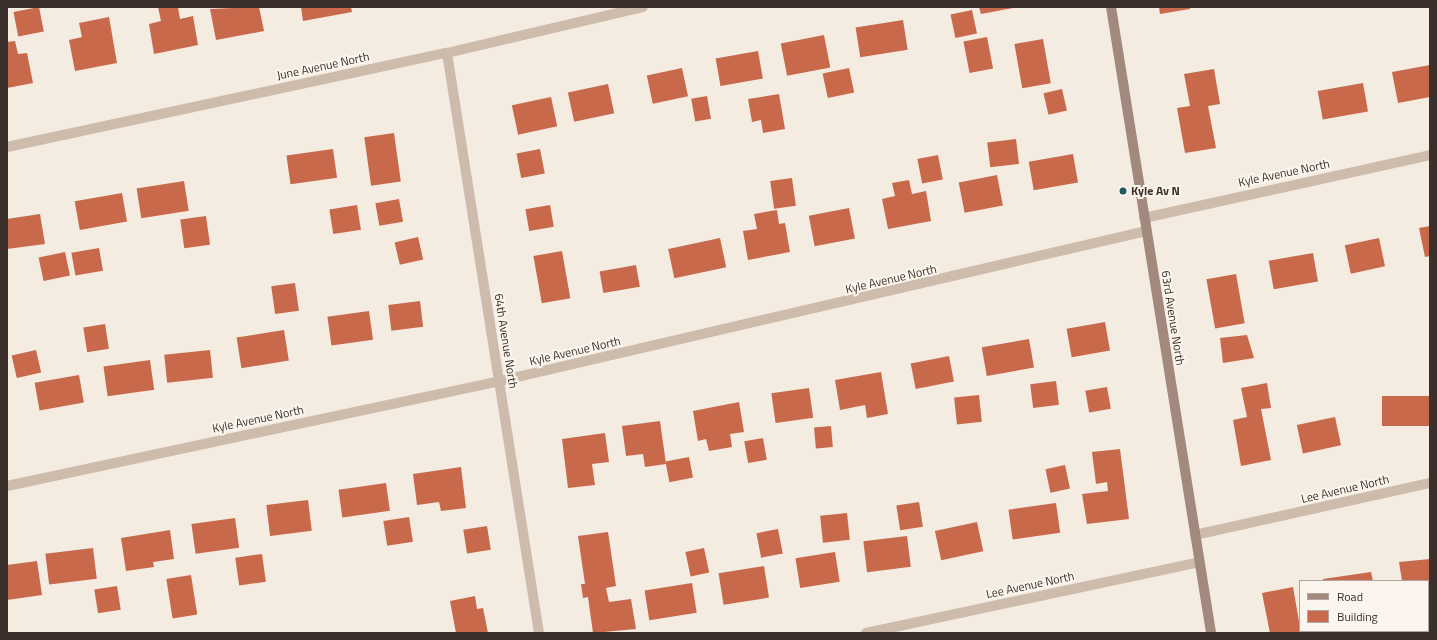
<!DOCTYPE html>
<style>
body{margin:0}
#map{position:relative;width:1437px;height:640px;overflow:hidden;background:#f4ebe1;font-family:"Titillium Web",sans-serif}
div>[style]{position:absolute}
.building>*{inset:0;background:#c8694b;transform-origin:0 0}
.street>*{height:10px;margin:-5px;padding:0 5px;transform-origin:5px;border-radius:5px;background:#cdbbac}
.secondary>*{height:10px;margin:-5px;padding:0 5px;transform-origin:5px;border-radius:5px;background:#a18a7d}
.dots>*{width:11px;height:11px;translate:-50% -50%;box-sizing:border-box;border:2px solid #fbf5ee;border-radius:50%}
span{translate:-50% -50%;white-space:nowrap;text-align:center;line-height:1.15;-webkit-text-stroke:4px #fbf5ee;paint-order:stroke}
.street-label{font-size:12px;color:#3b302b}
.poi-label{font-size:12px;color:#3b302b;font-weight:700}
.left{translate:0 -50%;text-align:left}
.frame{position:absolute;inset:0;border:8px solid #3b302b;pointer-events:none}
.legend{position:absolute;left:1299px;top:580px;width:130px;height:52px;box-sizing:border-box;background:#fbf5ee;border:1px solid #aea6a0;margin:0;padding:5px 7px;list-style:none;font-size:12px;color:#3b302b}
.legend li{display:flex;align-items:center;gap:8px;height:20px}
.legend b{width:20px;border:1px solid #aea6a0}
</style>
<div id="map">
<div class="building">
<div style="left:39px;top:7px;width:25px;height:26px;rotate:79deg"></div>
<div style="clip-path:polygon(158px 7px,178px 7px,180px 19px,193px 16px,198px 45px,154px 54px,149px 24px,161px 21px)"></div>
<div style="clip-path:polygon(259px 7px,264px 31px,216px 40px,210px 9px)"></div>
<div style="clip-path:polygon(301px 7px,351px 7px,352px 12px,303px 21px)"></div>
<div style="clip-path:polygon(979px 7px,1013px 7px,1013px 8px,981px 14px)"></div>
<div style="clip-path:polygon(1159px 7px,1190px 7px,1190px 9px,1160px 14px)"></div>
<div style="left:972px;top:10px;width:24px;height:22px;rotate:78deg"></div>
<div style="clip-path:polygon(109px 17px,117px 63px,75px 71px,69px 40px,82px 37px,79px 23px)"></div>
<div style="left:903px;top:20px;width:30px;height:48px;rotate:81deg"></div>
<div style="left:824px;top:35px;width:33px;height:44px;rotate:79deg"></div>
<div style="left:987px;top:37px;width:32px;height:24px;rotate:79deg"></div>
<div style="left:1043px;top:39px;width:45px;height:29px;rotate:80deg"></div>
<div style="clip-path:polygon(15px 41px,18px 54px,27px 53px,33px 83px,7px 88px,7px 42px)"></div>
<div style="left:758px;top:51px;width:28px;height:43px;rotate:80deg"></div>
<div style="clip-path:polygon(1430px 65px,1430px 97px,1398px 103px,1392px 72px)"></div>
<div style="left:682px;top:68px;width:29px;height:36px;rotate:78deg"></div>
<div style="left:849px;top:68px;width:25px;height:27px;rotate:78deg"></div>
<div style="clip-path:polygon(1214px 69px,1220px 104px,1208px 106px,1216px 148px,1185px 153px,1177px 108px,1190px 106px,1184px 74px)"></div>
<div style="left:1363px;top:83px;width:29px;height:46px;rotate:80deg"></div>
<div style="left:608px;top:84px;width:30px;height:41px;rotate:78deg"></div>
<div style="left:1062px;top:89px;width:22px;height:19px;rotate:77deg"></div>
<div style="clip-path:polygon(779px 94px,785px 129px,763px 133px,761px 120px,752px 122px,748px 99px)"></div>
<div style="left:707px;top:96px;width:23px;height:16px;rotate:80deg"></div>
<div style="left:551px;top:97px;width:30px;height:40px;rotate:78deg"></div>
<div style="left:394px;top:133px;width:49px;height:30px;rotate:82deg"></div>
<div style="left:1016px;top:139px;width:25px;height:29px;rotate:83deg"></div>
<div style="left:333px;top:149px;width:29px;height:47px;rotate:82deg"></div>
<div style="left:540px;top:149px;width:25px;height:24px;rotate:79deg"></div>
<div style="left:1073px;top:154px;width:29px;height:45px;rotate:80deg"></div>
<div style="left:938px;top:155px;width:25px;height:21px;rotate:79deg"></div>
<div style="left:997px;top:175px;width:31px;height:39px;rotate:79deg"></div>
<div style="left:792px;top:178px;width:28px;height:22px;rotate:82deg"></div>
<div style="clip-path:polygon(909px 180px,912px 194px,926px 191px,931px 221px,888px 229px,882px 199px,895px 196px,892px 183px)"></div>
<div style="left:184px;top:181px;width:30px;height:48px;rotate:81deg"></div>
<div style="left:122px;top:193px;width:29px;height:48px;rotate:80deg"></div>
<div style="left:399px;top:199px;width:23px;height:24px;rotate:80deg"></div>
<div style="left:357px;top:205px;width:25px;height:28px;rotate:81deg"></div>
<div style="left:550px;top:205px;width:22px;height:25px;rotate:80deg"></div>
<div style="left:849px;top:208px;width:31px;height:41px;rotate:79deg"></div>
<div style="clip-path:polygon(777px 210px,779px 224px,785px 223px,790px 252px,748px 260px,743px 231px,757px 229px,754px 214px)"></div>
<div style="clip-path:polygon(40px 214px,45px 244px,7px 249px,7px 219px)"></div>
<div style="left:206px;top:216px;width:29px;height:26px;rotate:82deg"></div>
<div style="clip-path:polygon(1430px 226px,1430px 256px,1425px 257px,1419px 228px)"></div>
<div style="left:418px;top:237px;width:23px;height:24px;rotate:77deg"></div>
<div style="left:720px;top:238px;width:30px;height:53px;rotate:78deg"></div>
<div style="left:1379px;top:238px;width:29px;height:35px;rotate:78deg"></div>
<div style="left:99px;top:248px;width:23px;height:28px;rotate:80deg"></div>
<div style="left:562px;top:251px;width:48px;height:29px;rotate:80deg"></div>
<div style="left:65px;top:252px;width:24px;height:27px;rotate:78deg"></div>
<div style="left:1313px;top:253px;width:29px;height:45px;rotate:80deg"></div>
<div style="left:636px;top:265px;width:22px;height:37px;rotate:80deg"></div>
<div style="left:1236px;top:274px;width:50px;height:30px;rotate:80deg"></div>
<div style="left:295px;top:283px;width:28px;height:24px;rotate:82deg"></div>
<div style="left:420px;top:301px;width:26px;height:32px;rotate:83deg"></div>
<div style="left:369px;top:311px;width:29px;height:42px;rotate:82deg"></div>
<div style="left:1105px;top:322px;width:29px;height:39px;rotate:80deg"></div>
<div style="left:105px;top:324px;width:25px;height:22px;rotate:81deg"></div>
<div style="left:284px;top:330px;width:31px;height:48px;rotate:81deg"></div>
<div style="clip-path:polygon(1247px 335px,1254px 358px,1223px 363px,1220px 338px)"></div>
<div style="left:1029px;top:339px;width:29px;height:48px;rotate:80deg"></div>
<div style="left:36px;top:350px;width:23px;height:25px;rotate:77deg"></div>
<div style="left:210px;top:350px;width:28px;height:46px;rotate:84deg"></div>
<div style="left:949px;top:356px;width:26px;height:39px;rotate:79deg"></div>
<div style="left:150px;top:360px;width:30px;height:47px;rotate:82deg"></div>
<div style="clip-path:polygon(881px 372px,888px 414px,867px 418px,865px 405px,840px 410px,835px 380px)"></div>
<div style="left:79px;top:375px;width:28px;height:45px;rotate:80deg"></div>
<div style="left:1056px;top:381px;width:24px;height:26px;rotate:83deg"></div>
<div style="clip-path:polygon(1267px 383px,1271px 408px,1261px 409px,1271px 460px,1241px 466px,1233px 420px,1247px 417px,1241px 388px)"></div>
<div style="left:1107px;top:387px;width:22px;height:22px;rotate:80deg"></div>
<div style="left:809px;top:388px;width:30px;height:38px;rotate:82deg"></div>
<div style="left:979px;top:395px;width:27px;height:25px;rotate:84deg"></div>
<div style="left:1430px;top:396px;width:30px;height:48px;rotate:90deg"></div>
<div style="clip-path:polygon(739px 402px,744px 432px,730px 434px,732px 447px,709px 451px,706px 439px,698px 441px,693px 411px)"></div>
<div style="left:1335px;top:417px;width:29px;height:39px;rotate:78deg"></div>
<div style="clip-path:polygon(660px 421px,666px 464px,645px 467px,643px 454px,626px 456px,622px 426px)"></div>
<div style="left:831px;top:426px;width:21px;height:17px;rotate:85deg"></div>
<div style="clip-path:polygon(605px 433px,609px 462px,592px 464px,595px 485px,568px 488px,562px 439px)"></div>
<div style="left:763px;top:438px;width:22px;height:19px;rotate:80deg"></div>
<div style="clip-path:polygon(1120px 449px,1129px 519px,1087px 524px,1082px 494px,1108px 491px,1107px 482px,1096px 484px,1092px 452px)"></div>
<div style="left:689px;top:457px;width:21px;height:24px;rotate:79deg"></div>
<div style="left:1065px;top:465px;width:24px;height:20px;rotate:78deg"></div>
<div style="clip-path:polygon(461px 467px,466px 508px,441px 511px,439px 502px,417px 505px,413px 474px)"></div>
<div style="left:386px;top:483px;width:28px;height:48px;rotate:82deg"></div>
<div style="left:308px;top:500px;width:31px;height:42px;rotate:83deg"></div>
<div style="left:919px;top:502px;width:25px;height:23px;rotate:81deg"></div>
<div style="left:1056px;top:503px;width:30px;height:48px;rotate:82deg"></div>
<div style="left:847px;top:513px;width:27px;height:27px;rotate:84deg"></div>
<div style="left:409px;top:517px;width:25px;height:26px;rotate:81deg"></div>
<div style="left:235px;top:518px;width:30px;height:44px;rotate:82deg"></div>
<div style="left:977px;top:522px;width:30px;height:43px;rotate:78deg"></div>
<div style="left:487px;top:526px;width:24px;height:24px;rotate:81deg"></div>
<div style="left:778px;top:529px;width:25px;height:22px;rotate:79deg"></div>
<div style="clip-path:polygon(170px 530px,174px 559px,153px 562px,154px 567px,126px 571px,121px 538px)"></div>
<div style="clip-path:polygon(608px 532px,616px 586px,606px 588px,609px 602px,631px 599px,636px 629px,593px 633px,588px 597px,583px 598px,581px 584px,585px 584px,578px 536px)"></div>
<div style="left:907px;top:536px;width:31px;height:44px;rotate:83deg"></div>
<div style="left:93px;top:548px;width:31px;height:48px;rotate:83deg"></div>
<div style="left:704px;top:548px;width:25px;height:19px;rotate:78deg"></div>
<div style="left:835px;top:552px;width:30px;height:40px;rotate:81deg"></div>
<div style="left:262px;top:554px;width:28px;height:27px;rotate:82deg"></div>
<div style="clip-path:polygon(1430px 559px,1430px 588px,1428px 581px,1402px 581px,1399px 562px)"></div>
<div style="clip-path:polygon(37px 561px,42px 595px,7px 600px,7px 565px)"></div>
<div style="left:764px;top:566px;width:32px;height:46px;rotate:81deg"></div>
<div style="clip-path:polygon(1371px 572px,1373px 581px,1323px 581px,1323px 579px)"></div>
<div style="left:191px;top:575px;width:40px;height:25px;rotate:81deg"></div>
<div style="left:692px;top:583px;width:30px;height:48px;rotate:81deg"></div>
<div style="left:117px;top:586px;width:24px;height:23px;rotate:81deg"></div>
<div style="clip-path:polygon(1293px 587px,1301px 633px,1270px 633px,1262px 593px)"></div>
<div style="clip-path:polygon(475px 596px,477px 609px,483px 608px,488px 633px,456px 633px,450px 601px)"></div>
</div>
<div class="street">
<div style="left:447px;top:53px;width:587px;rotate:80.99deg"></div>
<div style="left:7px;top:147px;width:450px;rotate:-12.1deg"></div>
<div style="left:447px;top:53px;width:201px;rotate:-13.2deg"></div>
<div style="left:1144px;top:218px;width:293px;rotate:-12.4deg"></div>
<div style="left:7px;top:486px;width:504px;rotate:-12.02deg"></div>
<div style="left:500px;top:381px;width:663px;rotate:-13.07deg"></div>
<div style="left:1195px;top:535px;width:241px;rotate:-12.5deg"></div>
<div style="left:866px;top:633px;width:341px;rotate:-12deg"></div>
</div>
<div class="secondary">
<div style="left:1111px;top:7px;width:634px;rotate:80.92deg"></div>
</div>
<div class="dots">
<div style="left:1123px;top:191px;background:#1f5a5e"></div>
</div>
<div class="street-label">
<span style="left:323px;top:66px;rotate:-12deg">June Avenue North</span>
<span style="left:1284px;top:173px;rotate:-12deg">Kyle Avenue North</span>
<span style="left:891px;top:279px;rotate:-13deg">Kyle Avenue North</span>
<span style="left:1173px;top:318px;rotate:81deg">63rd Avenue North</span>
<span style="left:506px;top:341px;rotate:81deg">64th Avenue North</span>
<span style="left:575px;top:351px;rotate:-13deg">Kyle Avenue North</span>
<span style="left:258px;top:419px;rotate:-12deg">Kyle Avenue North</span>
<span style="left:1345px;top:489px;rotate:-13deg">Lee Avenue North</span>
<span style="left:1030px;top:585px;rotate:-12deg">Lee Avenue North</span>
</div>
<div class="poi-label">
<span class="left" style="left:1131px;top:191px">Kyle Av N</span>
</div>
<div class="frame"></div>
<ul class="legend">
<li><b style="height:5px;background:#a18a7d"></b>Road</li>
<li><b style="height:11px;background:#c8694b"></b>Building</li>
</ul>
</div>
